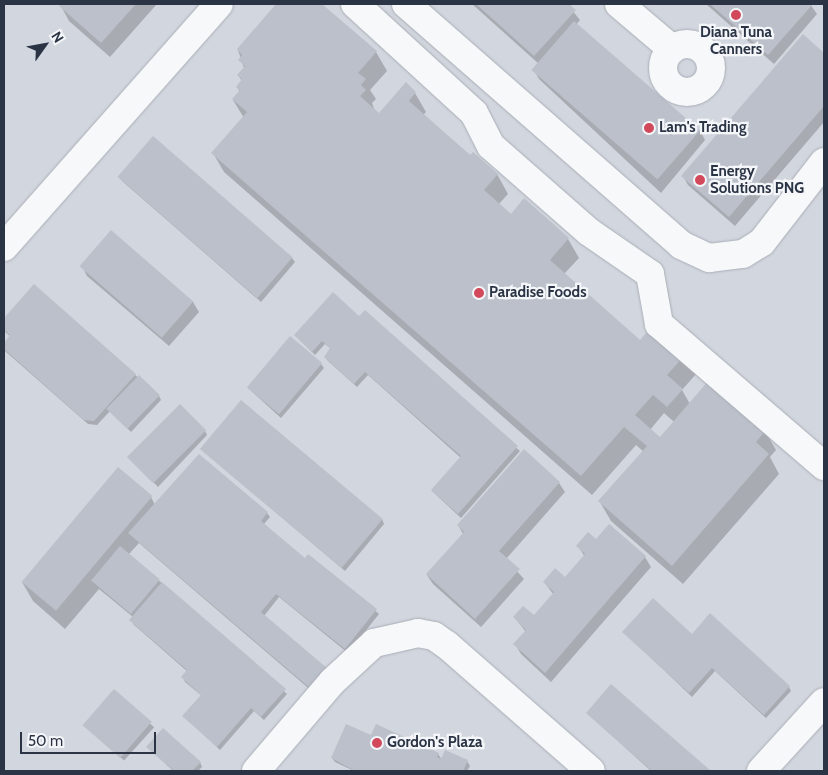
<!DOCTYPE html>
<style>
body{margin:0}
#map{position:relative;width:828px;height:775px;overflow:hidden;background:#e4e7ec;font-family:Cabin,sans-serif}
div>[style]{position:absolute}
.built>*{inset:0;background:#d2d6de;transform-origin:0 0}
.shadow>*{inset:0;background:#0003;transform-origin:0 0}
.building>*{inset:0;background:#bbc0ca;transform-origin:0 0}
.roads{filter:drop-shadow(0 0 1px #a9aeb7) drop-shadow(0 0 1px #a9aeb7)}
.minor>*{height:28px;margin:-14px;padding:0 14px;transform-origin:14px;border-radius:14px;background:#f7f8fa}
.minor>.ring{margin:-14px;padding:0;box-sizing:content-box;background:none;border:28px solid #f7f8fa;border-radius:50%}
.dots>*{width:14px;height:14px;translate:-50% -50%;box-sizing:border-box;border:2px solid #f4f6f9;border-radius:50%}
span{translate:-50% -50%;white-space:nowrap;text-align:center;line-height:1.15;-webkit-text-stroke:4.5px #f4f6f9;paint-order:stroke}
.poi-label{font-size:15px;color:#2b3445;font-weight:700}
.left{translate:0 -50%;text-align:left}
.frame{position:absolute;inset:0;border:5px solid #2b3445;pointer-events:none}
.north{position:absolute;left:20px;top:20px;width:50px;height:50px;-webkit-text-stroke:4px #f4f6f9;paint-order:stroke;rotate:58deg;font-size:14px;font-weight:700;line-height:20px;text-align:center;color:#2b3445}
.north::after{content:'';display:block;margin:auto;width:18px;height:22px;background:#2b3445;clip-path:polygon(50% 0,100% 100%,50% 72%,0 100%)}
.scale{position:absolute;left:20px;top:732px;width:136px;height:22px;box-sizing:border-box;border:2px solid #2b3445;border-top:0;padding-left:6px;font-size:15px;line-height:18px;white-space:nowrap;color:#2b3445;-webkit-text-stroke:4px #f4f6f9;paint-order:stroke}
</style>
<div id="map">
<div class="built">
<div style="left:4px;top:4px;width:820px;height:767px"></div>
</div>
<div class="shadow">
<div style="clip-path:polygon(63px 4px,157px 4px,110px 57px,69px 21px,61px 6px)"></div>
<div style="clip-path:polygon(evenodd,278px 4px,320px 4px,376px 52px,387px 71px,370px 90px,376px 99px,372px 103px,375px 111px,379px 114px,415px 93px,426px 112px,423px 115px,471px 156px,497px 174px,508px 194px,498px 205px,511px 216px,568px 239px,579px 258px,564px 274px,640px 342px,685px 355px,696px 374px,682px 390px,690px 404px,765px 431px,776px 450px,770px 457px,779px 474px,683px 584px,611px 521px,600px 502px,644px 452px,636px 445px,592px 495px,224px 172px,213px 153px,244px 118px,233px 100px,240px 92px,237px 87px,242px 81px,238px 75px,244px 68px,238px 50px,278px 4px,664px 413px,674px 422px,660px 438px,650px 430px,664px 413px)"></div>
<div style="clip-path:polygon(472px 4px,567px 4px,580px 20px,576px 25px,700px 131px,705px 140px,661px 193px,539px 79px,534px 70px,539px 64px)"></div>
<div style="clip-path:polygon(706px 4px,810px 4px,817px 14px,774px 64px)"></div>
<div style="clip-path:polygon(803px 36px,824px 54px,824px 122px,735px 226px,688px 185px,683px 176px)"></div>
<div style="clip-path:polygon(153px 138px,292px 258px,295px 262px,261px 302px,122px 181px,119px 177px)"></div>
<div style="clip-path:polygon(111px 232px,193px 302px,199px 312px,169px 346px,87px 276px,82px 266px)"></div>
<div style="clip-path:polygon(34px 286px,159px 396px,161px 400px,131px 432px,110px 411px,97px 425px,88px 424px,5px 351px,4px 345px,11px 337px,4px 331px,4px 320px)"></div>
<div style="clip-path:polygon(359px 318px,520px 451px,461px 518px,432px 491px,461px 458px,368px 375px,357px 387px,328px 361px,325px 357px,331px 349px,325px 344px,315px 355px,295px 335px)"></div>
<div style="clip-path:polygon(321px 364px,324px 368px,281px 418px,248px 388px)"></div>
<div style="clip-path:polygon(205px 431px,207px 435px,158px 487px,130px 458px)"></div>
<div style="clip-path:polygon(202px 450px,382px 519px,384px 524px,345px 571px)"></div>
<div style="clip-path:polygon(199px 456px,267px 513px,270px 517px,263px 525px,305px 560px,309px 555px,379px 614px,348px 653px,279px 597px,264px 616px,314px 693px,139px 543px,129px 554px,287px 694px,264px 720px,254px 711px,220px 750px,184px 716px,202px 696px,185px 682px,183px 677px,188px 672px,133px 624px,133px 617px,99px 589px,65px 629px,33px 601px,22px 582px,151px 497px,155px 505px)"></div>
<div style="clip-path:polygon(559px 483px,565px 492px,506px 559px,524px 579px,481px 627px,433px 584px,427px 575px,463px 534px,458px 525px)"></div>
<div style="clip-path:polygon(610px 525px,645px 557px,651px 567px,551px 682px,521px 654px,515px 644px,526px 632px,515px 618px,534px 617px,554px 595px,544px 582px,565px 579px,585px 557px,578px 546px,596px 541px)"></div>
<div style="clip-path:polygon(624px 632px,692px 635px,789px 687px,791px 691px,766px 718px,715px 671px,692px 697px)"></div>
<div style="clip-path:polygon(611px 686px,709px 771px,651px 771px,587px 713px)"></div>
<div style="left:114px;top:691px;width:54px;height:45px;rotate:42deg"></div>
<div style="clip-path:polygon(371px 737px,438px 754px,442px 760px,467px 761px,470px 766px,467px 771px,354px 771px,335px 762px,332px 758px)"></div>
<div style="clip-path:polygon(148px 747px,200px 762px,202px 767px,198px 771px,173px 771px)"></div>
</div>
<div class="building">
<div style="clip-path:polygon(61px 4px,136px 4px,101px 43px,59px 6px)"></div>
<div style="clip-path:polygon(276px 4px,322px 4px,377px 51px,358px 73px,366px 79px,361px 85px,366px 90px,360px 96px,379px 113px,406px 82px,416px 92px,409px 101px,470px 155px,473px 152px,498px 174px,484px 190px,511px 214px,524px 198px,569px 238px,550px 260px,640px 340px,653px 325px,686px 354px,667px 375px,683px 389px,667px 407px,653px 395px,635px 415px,660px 437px,709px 380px,766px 430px,756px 442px,769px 454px,672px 566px,598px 501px,647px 446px,624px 427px,581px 476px,211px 153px,247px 112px,232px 99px,240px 90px,236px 87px,242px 79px,237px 75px,245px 66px,238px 60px,242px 55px,237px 49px)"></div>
<div style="clip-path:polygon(476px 4px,569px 4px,576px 10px,534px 56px)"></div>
<div style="clip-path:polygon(710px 4px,813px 4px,768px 55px)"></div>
<div style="left:574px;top:21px;width:167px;height:65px;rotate:41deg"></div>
<div style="clip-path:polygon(803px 34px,824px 53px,824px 106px,729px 217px,681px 176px)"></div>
<div style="left:153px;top:136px;width:185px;height:54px;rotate:41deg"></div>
<div style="left:111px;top:230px;width:109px;height:48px;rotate:41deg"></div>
<div style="clip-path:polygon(34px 284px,136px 374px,94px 421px,84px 420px,4px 349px,4px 343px,10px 335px,4px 330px,4px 318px)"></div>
<div style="clip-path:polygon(333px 292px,359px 316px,365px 310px,518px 446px,458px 514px,431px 490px,461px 456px,365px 372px,354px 384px,324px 357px,330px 348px,322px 341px,312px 352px,294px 335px)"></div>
<div style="left:290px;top:336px;width:42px;height:67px;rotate:40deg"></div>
<div style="left:139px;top:375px;width:29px;height:47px;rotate:44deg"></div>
<div style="left:241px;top:400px;width:185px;height:64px;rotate:40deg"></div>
<div style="left:180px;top:404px;width:37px;height:75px;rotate:45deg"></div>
<div style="clip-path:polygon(524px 449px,560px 482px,499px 551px,520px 569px,475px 619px,426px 574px,464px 532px,457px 525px)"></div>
<div style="clip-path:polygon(199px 454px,268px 512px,261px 521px,305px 558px,308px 554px,377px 609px,345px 649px,276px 594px,261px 612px,328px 669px,311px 689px,128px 533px)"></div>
<div style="left:118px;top:467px;width:45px;height:150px;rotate:40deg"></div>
<div style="clip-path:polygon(609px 524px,646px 556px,545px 673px,513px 644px,526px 630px,513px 617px,523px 606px,534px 615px,554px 592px,543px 582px,555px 568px,565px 577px,585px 554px,576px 546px,588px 532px,596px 539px)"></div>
<div style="left:120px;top:546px;width:52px;height:45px;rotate:40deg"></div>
<div style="clip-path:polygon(162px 582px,286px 689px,261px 717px,251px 708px,217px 747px,182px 716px,201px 695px,181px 677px,187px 670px,129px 620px)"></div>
<div style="clip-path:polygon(653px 598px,692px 634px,710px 613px,790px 686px,764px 715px,712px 668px,689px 693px,622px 632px)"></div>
<div style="clip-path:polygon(611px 684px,711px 771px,652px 771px,586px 713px)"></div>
<div style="left:114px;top:689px;width:50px;height:48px;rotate:41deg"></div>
<div style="clip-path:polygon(346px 724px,371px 735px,376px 724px,439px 753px,437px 757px,441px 759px,445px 750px,468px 760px,463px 771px,355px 771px,331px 758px)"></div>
<div style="clip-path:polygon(163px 728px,201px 762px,192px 771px,174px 771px,146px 747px)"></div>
</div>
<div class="roads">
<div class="minor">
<div style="left:355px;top:4px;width:161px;rotate:42.5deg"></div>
<div style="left:474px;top:113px;width:37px;rotate:63deg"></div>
<div style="left:491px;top:146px;width:130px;rotate:41.3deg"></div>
<div style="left:589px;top:232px;width:74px;rotate:34.5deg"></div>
<div style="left:650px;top:274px;width:51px;rotate:79.8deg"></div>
<div style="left:659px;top:324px;width:218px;rotate:40.7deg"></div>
<div style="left:406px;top:4px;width:366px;rotate:41.2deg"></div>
<div style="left:681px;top:245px;width:31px;rotate:25deg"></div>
<div style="left:709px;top:258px;width:34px;rotate:-7deg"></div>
<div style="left:743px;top:254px;width:22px;rotate:-32deg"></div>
<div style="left:762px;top:242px;width:101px;rotate:-52.2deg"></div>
<div style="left:619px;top:4px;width:70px;rotate:40.3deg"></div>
<div class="ring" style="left:663px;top:44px;width:20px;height:20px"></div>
<div style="left:4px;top:247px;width:324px;rotate:-48.5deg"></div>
<div style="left:256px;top:771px;width:118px;rotate:-49.5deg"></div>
<div style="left:333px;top:681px;width:56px;rotate:-42.8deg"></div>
<div style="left:374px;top:643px;width:45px;rotate:-12.8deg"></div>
<div style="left:418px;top:633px;width:16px;rotate:11deg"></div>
<div style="left:434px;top:636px;width:16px;rotate:35deg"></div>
<div style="left:447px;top:645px;width:191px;rotate:41.2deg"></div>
<div style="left:761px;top:771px;width:93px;rotate:-47.6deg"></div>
</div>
</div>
<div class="dots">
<div style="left:736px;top:15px;background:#d1495b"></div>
<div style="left:649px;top:128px;background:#d1495b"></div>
<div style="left:700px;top:180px;background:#d1495b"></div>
<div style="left:479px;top:293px;background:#d1495b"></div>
<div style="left:377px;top:743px;background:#d1495b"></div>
</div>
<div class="poi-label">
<span style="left:736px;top:41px">Diana Tuna<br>Canners</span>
<span class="left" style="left:659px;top:128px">Lam's Trading</span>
<span class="left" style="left:710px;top:180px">Energy<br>Solutions PNG</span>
<span class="left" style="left:489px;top:293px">Paradise Foods</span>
<span class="left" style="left:387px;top:743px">Gordon's Plaza</span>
</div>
<div class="frame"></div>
<div class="north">N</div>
<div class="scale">50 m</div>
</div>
